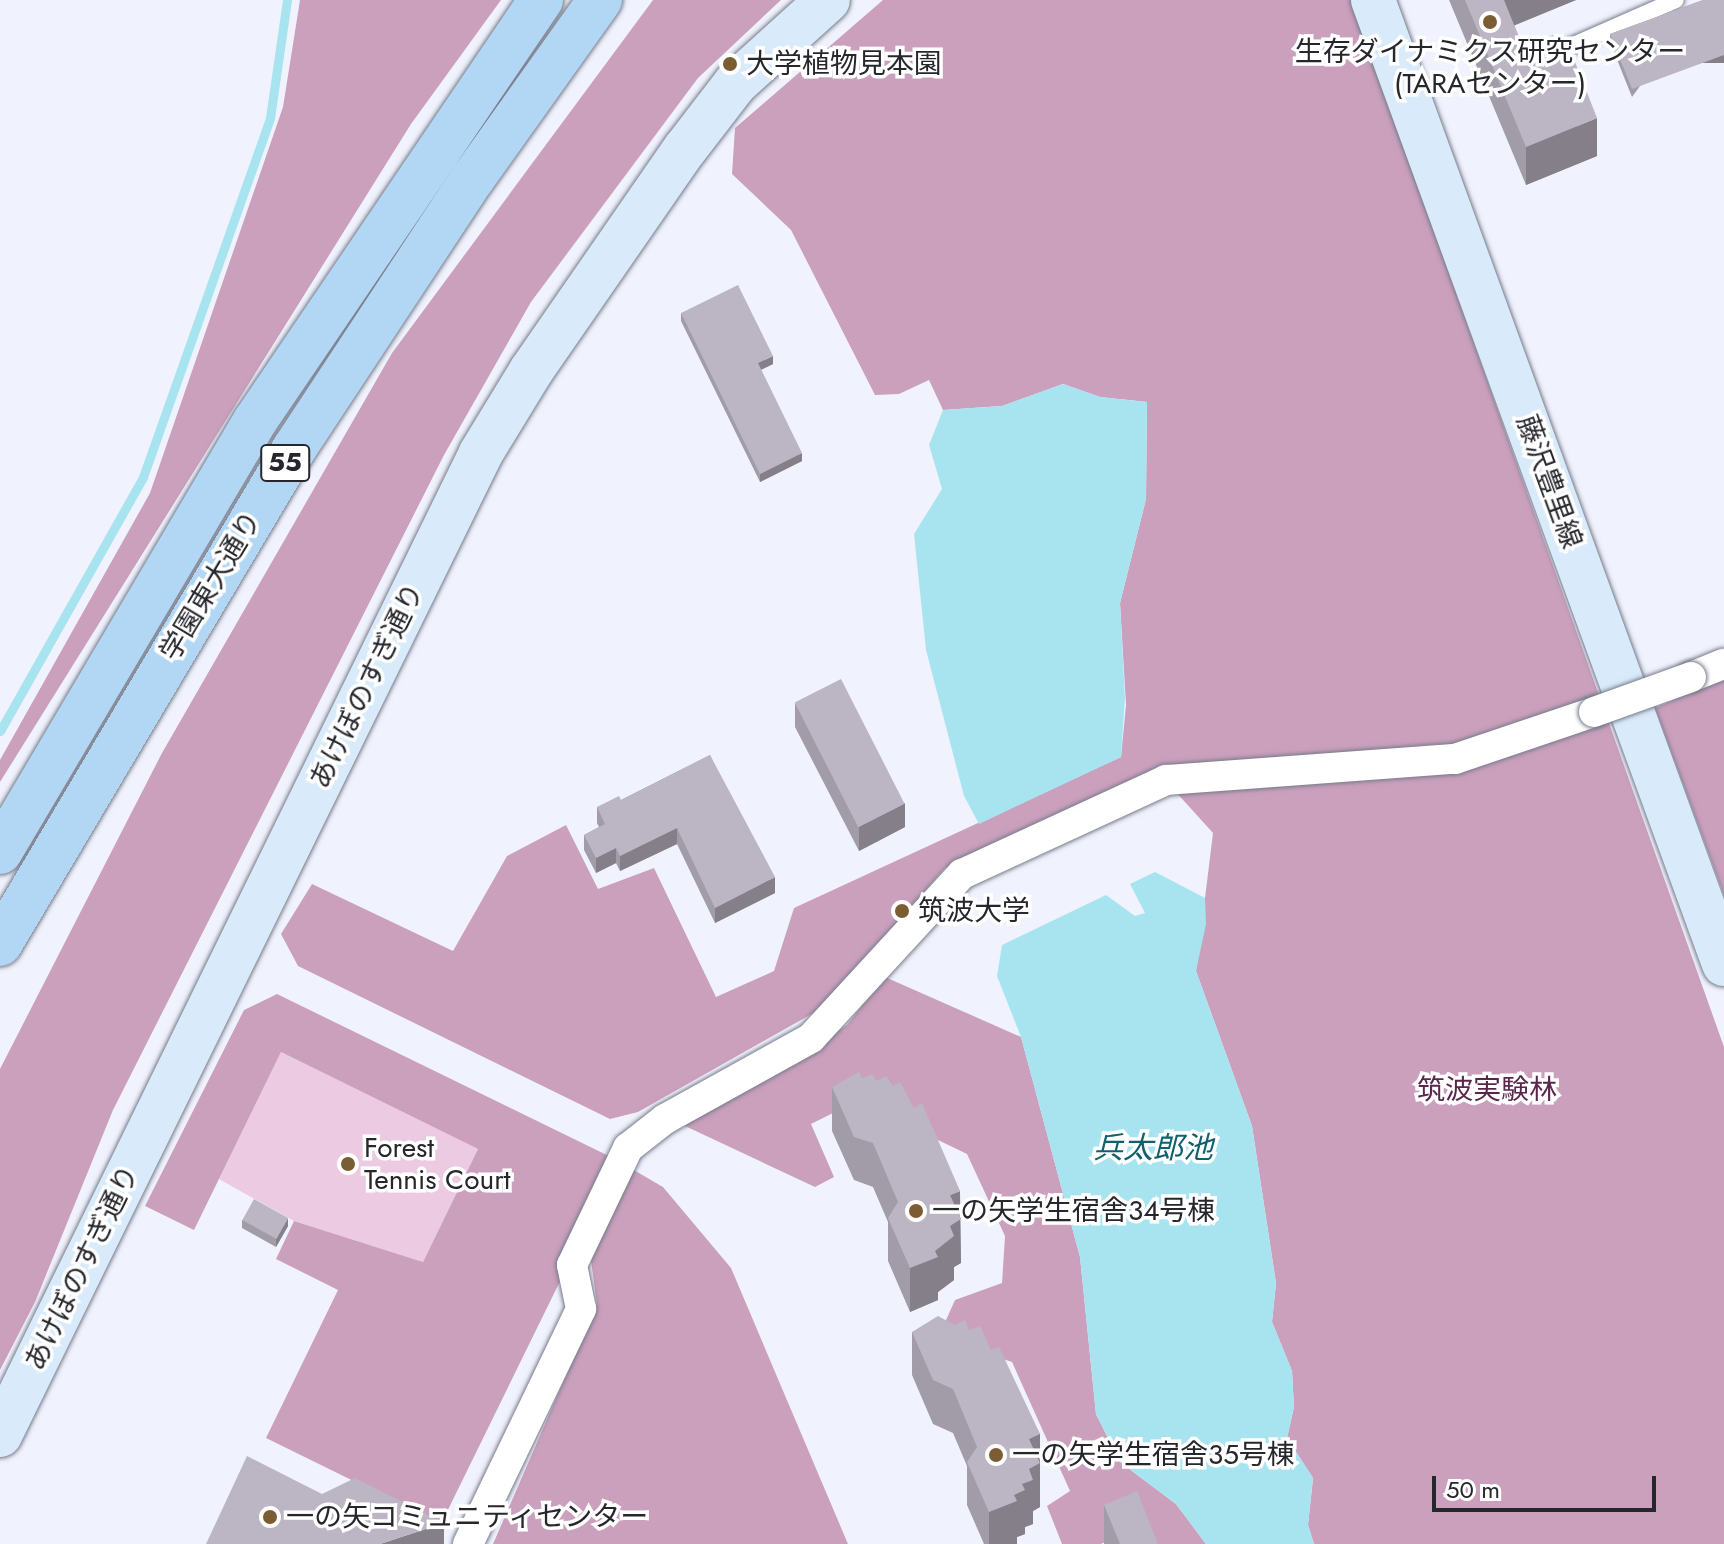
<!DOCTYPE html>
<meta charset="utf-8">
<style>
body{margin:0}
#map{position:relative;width:1724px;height:1544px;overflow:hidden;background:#f0f3fd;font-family:Jost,"Noto Sans JP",sans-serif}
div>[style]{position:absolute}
.green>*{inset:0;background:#eccae1}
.forest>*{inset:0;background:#cba0bd}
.water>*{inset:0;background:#a8e4f0}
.stream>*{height:9px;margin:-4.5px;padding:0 4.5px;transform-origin:4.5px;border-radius:4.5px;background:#a8e4f0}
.roads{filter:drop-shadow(0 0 2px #777b8a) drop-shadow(0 0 2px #777b8a)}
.lane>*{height:16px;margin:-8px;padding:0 8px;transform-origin:8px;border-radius:8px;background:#fff}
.street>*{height:30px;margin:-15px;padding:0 15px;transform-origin:15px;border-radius:15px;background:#fff}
.secondary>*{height:44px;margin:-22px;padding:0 22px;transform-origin:22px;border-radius:22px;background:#d9ebfa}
.primary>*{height:44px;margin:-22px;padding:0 22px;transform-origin:22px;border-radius:22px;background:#b2d7f4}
.bridges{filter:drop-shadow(0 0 2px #777b8a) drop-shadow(0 0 2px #777b8a)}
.street-bridge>*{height:30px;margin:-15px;padding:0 15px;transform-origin:15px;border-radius:15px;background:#fff}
.wall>*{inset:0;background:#a29ca9}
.shaded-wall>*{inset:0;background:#847f89;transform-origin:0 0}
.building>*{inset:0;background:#bcb5c4;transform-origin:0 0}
.dots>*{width:22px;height:22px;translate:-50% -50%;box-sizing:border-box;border:4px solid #fff;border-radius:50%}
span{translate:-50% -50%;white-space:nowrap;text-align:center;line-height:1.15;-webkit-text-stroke:7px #fff;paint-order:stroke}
.shield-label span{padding:2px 6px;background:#fff;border:2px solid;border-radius:6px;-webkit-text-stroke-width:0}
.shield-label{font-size:26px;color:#26272d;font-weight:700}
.poi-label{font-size:28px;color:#26272d}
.left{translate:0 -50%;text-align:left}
.street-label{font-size:28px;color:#26272d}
.park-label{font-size:28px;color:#5a264c}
.water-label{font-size:30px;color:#0f616e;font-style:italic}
.scale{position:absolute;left:1432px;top:1476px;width:224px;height:36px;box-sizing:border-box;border:4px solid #26272d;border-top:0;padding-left:10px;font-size:24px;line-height:28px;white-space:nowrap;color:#26272d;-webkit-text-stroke:6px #fff;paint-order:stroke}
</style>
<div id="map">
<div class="green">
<div style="clip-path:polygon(281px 1052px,478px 1149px,423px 1262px,294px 1221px,219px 1179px)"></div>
</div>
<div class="forest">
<div style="clip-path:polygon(300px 0,501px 0,411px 124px,0 782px,0 760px,150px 493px,283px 107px)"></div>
<div style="clip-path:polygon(653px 0,781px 0,698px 78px,531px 302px,444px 455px,113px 1110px,35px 1302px,0 1370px,0 1069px,162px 753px,392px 353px)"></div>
<div style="clip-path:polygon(883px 0,1352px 0,1724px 1047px,1724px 1544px,1314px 1544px,1308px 1525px,1313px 1478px,1287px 1438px,1294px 1407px,1292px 1371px,1272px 1322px,1276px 1283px,1252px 1126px,1196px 971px,1213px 833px,1165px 780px,1145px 777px,945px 868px,824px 1007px,638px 1112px,610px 1119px,298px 966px,281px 934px,312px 884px,453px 951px,507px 856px,566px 825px,598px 889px,654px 868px,716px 997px,774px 971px,794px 908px,1121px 757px,1126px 705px,1120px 603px,1146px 499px,1147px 402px,1100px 397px,1063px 384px,1002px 406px,943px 410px,929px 380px,899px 394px,875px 395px,791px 230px,732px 174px,735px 128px)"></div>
<div style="clip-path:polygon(1724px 678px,1724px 895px,1655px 708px)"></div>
<div style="clip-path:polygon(885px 977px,1021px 1037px,1080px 1257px,1096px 1414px,1120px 1462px,1176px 1504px,1206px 1544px,1154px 1544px,1144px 1524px,1101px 1544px,1062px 1544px,1047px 1506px,1070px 1491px,1012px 1362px,938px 1338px,955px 1300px,1002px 1283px,1005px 1236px,967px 1154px,857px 1101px,811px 1124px,834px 1177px,815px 1187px,685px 1126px,683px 1121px,790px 1064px,847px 1025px)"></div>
<div style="clip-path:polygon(277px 994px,619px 1161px,441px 1524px,266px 1438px,338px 1290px,276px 1259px,294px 1221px,423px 1262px,478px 1149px,281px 1052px,194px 1230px,145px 1206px,244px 1010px)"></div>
<div style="clip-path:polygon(632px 1169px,663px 1187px,731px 1268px,848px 1544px,493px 1544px,597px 1304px,591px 1261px)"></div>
</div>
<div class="water">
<div style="clip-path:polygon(1063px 384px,1100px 397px,1147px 402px,1146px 499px,1120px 603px,1125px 698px,1121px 757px,979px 824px,964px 796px,926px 650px,914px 534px,942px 489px,929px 445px,943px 410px,1002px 406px)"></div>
<div style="clip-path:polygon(1155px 872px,1205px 898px,1206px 924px,1196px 971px,1252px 1126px,1276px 1284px,1272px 1322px,1292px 1371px,1294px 1407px,1287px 1438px,1313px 1478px,1308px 1525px,1314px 1544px,1206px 1544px,1176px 1504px,1120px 1462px,1096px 1414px,1080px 1257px,1021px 1037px,997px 976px,1002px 945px,1106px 895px,1135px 916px,1145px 913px,1130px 884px)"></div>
</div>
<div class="stream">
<div style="left:0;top:731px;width:291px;rotate:-60.6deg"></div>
<div style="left:143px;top:477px;width:381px;rotate:-70.5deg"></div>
<div style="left:270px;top:118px;width:119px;rotate:-81.8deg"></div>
</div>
<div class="roads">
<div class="lane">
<div style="left:1553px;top:54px;width:134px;rotate:-23.7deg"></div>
</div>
<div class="street">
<div style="left:1691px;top:677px;width:35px;rotate:-22deg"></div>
<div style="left:468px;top:1544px;width:261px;rotate:-64.3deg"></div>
<div style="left:581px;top:1309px;width:45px;rotate:-101.6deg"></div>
<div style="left:572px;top:1265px;width:130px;rotate:-64.4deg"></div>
<div style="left:628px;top:1148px;width:47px;rotate:-38.1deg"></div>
<div style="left:665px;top:1119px;width:167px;rotate:-29deg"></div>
<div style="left:811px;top:1038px;width:223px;rotate:-47.4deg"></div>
<div style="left:962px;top:874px;width:225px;rotate:-24.7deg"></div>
<div style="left:1166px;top:780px;width:290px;rotate:-4.2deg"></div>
<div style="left:1455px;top:759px;width:147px;rotate:-18.7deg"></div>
</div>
<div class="secondary">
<div style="left:1373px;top:0;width:1026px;rotate:69.99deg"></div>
<div style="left:0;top:1435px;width:1093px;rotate:-63.9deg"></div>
<div style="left:481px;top:453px;width:96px;rotate:-58.6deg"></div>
<div style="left:531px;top:371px;width:270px;rotate:-55.3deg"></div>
<div style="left:685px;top:149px;width:82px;rotate:-52.4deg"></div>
<div style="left:735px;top:84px;width:125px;rotate:-42.1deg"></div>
</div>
<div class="primary">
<div style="left:0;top:852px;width:501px;rotate:-59.39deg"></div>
<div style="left:255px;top:421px;width:509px;rotate:-55.81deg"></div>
<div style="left:0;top:944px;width:576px;rotate:-59.29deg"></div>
<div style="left:294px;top:449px;width:325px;rotate:-56.6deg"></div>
<div style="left:473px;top:178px;width:219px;rotate:-54.5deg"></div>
</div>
</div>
<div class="bridges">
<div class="street-bridge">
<div style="left:1594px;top:712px;width:103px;rotate:-19.8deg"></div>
</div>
</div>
<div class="wall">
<div style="clip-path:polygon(1449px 0,1576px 0,1514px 25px,1523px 47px,1597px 156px,1526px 185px)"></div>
<div style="clip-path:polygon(1703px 0,1632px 97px,1610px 42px,1610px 34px)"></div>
<div style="clip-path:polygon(681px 313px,773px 364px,761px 370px,802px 461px,760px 482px,681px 321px)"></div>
<div style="clip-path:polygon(795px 703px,905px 827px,859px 851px,795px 727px)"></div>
<div style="clip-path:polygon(710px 755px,775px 893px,715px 923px,677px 844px,620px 871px,616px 863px,596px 873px,584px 850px,584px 835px,599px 827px,597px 823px,597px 807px,621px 800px)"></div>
<div style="clip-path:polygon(862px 1078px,960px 1217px,961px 1263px,954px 1267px,954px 1280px,938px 1292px,938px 1300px,910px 1312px,888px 1261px,888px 1222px,873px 1187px,854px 1180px,832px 1131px,832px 1087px)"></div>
<div style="clip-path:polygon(242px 1220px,288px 1226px,276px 1247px,242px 1228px)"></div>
<div style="clip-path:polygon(955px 1325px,969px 1330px,991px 1350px,1040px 1434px,1040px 1507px,1033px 1511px,1033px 1524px,1025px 1527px,1025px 1534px,1017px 1537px,1017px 1544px,984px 1544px,967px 1505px,967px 1466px,953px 1433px,933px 1424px,912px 1375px,912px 1332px)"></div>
<div style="clip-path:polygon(1104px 1505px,1158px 1544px,1104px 1544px)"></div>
</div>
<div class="shaded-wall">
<div style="clip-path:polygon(1501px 0,1576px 0,1501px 31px)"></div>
<div style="left:1724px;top:55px;width:8px;height:98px;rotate:90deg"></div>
<div style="clip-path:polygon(1597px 118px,1597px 156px,1526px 185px,1526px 147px)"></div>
<div style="clip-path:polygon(773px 356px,773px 364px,758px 371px,758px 363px)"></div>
<div style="clip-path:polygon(802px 453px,802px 461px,760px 482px,760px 474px)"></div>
<div style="clip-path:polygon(905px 803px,905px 827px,859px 851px,859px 827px)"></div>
<div style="clip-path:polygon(677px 828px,677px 844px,620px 871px,620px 856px)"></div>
<div style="clip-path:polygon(616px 848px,616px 863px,596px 873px,596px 858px)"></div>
<div style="clip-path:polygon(775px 877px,775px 893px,715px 923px,715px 908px)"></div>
<div style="clip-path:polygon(960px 1191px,961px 1263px,954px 1267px,954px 1280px,938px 1292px,938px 1300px,910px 1312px,910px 1268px,935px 1251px,950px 1195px)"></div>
<div style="clip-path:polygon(288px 1218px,288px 1226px,276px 1247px,276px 1239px)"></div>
<div style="clip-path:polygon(1040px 1434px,1040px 1507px,1033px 1511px,1033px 1524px,1025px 1527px,1025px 1534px,1017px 1537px,1017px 1544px,989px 1544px,989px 1512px,1014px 1495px,1022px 1484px,1029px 1439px)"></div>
<div style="clip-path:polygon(444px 1523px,444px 1544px,380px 1544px)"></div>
</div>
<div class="building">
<div style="clip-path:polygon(1465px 0,1504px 0,1523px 47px,1553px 35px,1556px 43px,1566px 39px,1597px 118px,1526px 147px)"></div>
<div style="clip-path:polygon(1703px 0,1724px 0,1724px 55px,1632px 89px,1610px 34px)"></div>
<div style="clip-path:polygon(738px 285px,773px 356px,758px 363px,802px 453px,760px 474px,681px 313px)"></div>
<div style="left:841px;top:679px;width:140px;height:52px;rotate:63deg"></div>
<div style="clip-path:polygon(710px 755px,775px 877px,715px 908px,677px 828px,620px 856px,616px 848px,596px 858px,584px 835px,605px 824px,597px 807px,619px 796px,621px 800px)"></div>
<div style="clip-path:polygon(859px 1072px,862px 1078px,872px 1074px,876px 1081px,886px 1076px,893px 1086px,900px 1082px,914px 1108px,922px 1103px,960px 1191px,950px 1195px,961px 1219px,950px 1226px,954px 1236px,935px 1251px,938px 1257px,910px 1268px,888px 1218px,898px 1202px,873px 1143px,854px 1137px,832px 1087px)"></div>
<div style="left:254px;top:1199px;width:39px;height:24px;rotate:29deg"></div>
<div style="clip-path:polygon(938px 1316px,955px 1325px,965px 1320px,969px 1330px,980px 1326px,991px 1350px,999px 1347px,1040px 1434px,1029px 1439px,1040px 1463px,1029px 1469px,1033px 1480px,1022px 1484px,1025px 1490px,1014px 1495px,1017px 1501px,989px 1512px,967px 1462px,977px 1447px,953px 1389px,933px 1380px,912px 1332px)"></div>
<div style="clip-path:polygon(247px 1456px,322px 1494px,355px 1478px,444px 1523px,380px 1544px,206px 1544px)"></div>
<div style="clip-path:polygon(1137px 1491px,1158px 1544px,1120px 1544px,1104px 1505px)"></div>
</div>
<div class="dots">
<div style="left:1490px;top:22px;background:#7c5c32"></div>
<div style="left:730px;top:64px;background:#7c5c32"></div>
<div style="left:902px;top:911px;background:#7c5c32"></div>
<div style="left:348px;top:1164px;background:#7c5c32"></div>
<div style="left:916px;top:1211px;background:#7c5c32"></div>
<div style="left:996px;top:1455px;background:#7c5c32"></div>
<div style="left:270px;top:1517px;background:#7c5c32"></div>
</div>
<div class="shield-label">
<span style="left:285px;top:463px">55</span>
</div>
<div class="poi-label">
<span style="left:1490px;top:68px">生存ダイナミクス研究センター<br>(TARAセンター)</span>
<span class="left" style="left:746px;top:64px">大学植物見本園</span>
<span class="left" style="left:918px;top:911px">筑波大学</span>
<span class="left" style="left:364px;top:1164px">Forest<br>Tennis Court</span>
<span class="left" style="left:932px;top:1211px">一の矢学生宿舎34号棟</span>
<span class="left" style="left:1012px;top:1455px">一の矢学生宿舎35号棟</span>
<span class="left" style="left:286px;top:1517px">一の矢コミュニティセンター</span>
</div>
<div class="street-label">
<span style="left:1549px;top:482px;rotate:70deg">藤沢豊里線</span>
<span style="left:211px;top:586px;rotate:-59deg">学園東大通り</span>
<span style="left:367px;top:686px;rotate:-64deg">あけぼのすぎ通り</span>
<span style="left:82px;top:1268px;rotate:-64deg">あけぼのすぎ通り</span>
</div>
<div class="park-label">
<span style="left:1487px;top:1090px">筑波実験林</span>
</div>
<div class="water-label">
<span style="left:1153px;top:1148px">兵太郎池</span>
</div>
<div class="scale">50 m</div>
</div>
